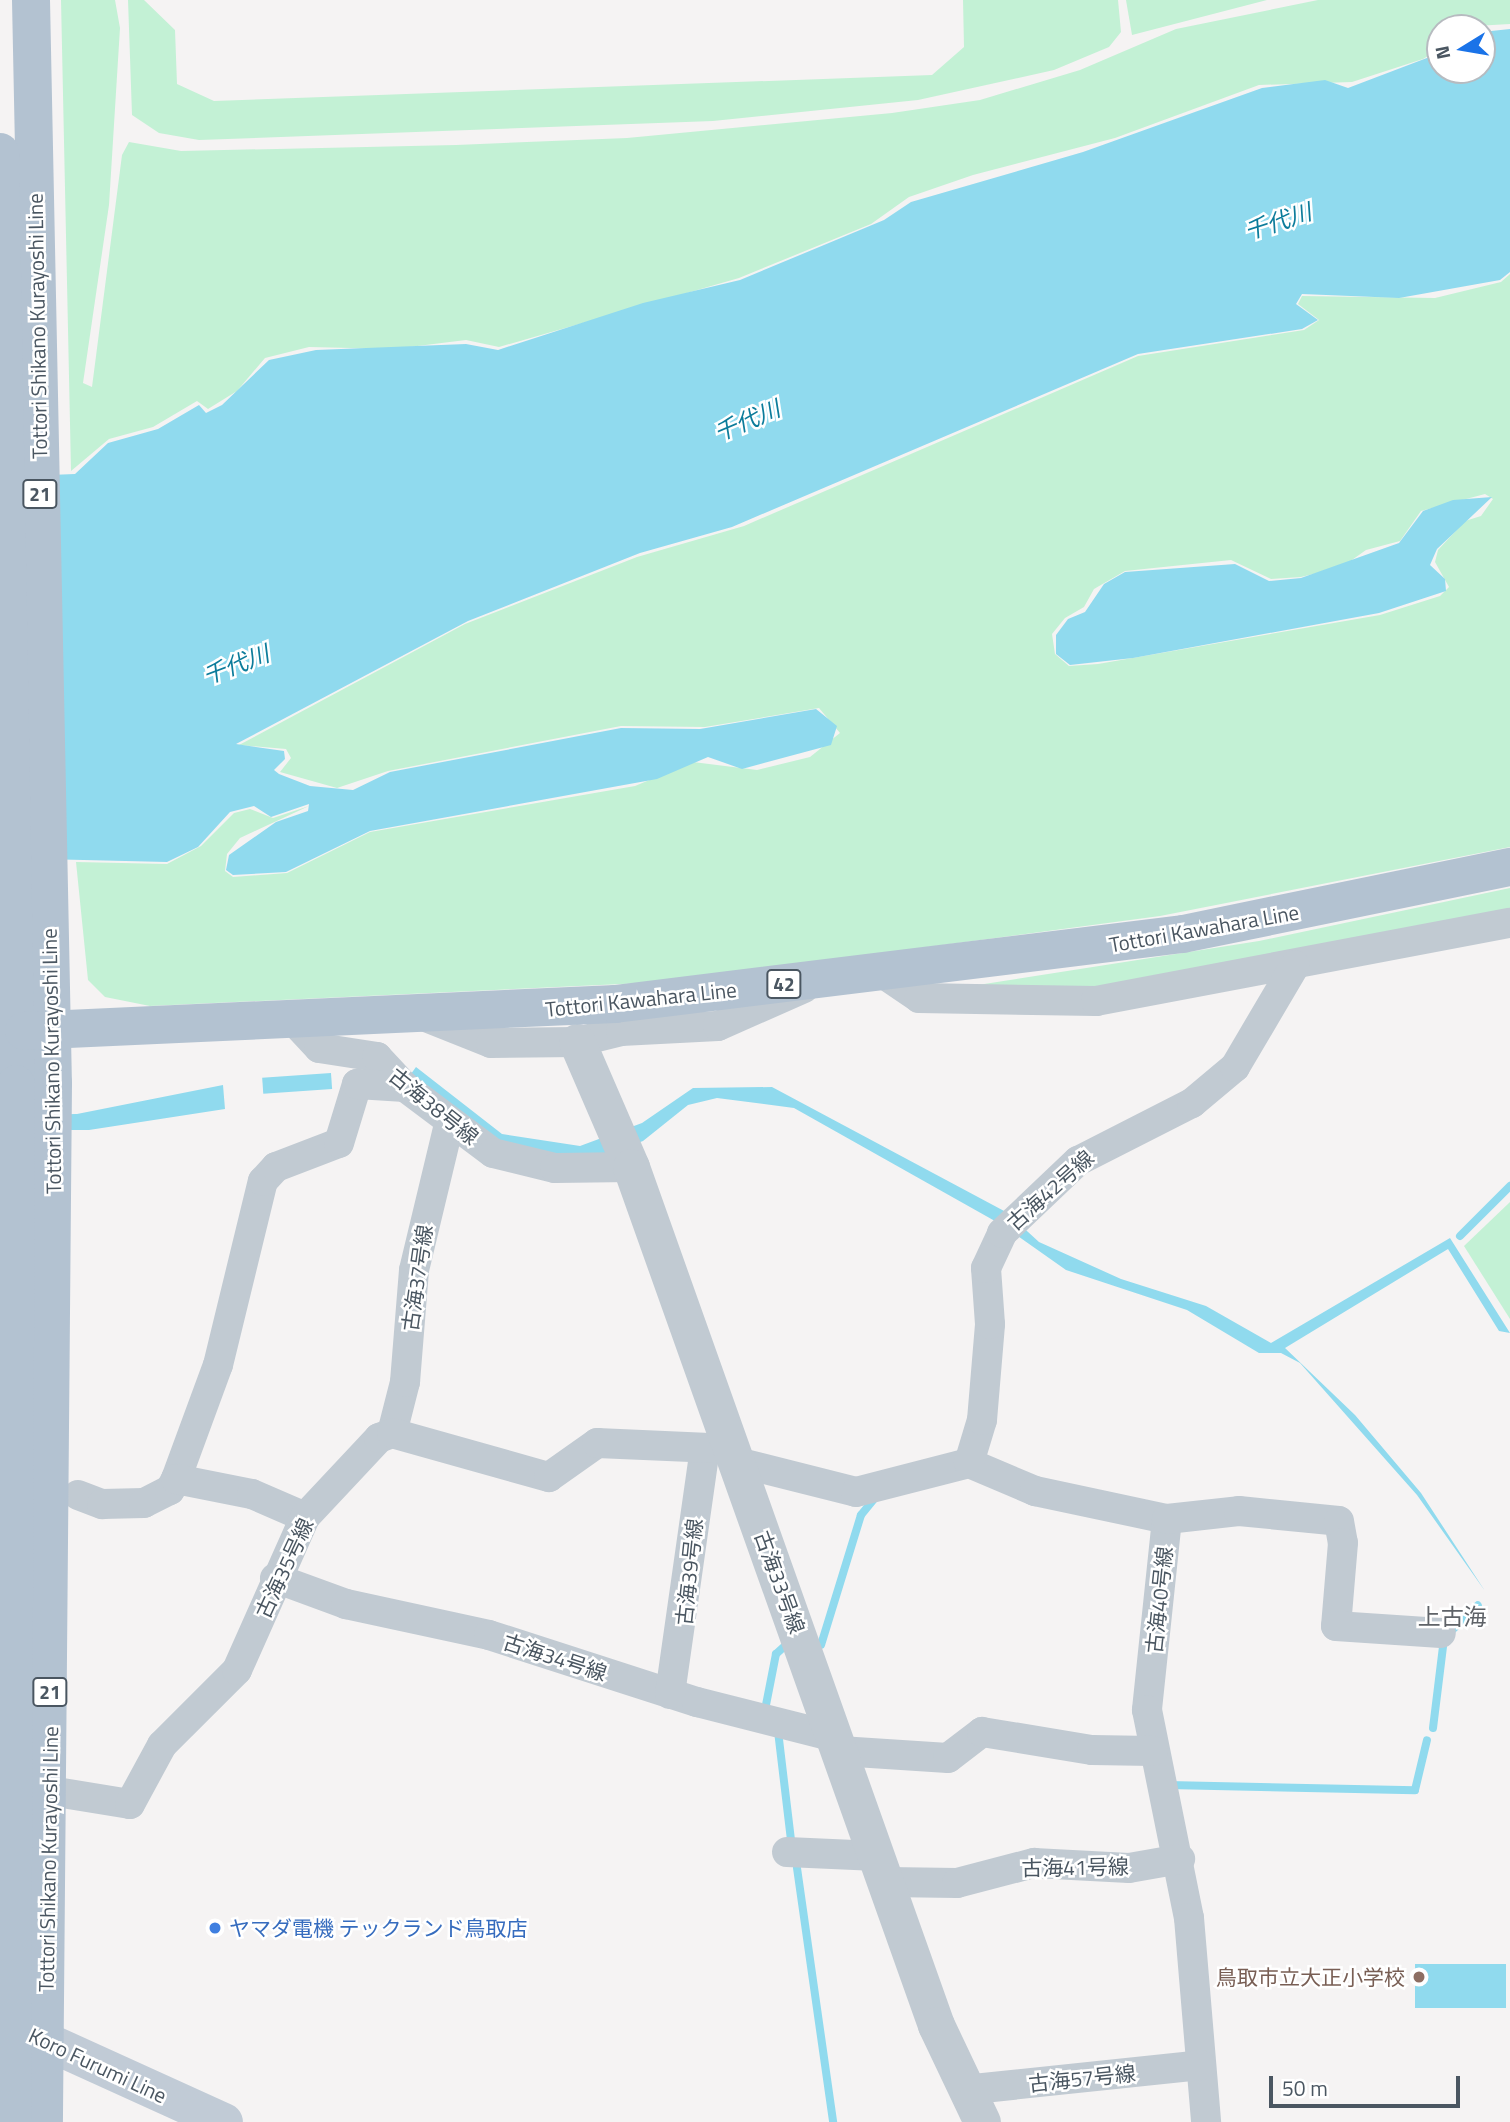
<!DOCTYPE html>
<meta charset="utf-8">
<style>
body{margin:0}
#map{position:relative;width:1510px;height:2122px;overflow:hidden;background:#f5f3f3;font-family:"Titillium Web","Noto Sans JP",sans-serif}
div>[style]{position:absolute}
.green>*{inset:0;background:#c3f1d5}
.water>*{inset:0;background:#90daee;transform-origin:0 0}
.stream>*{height:8px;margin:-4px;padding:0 4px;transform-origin:4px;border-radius:4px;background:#90daee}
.minor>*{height:30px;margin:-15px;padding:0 15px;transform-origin:15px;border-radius:15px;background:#c1cad2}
.tertiary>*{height:37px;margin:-18.5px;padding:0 18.5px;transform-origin:18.5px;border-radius:18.5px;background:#c1cad2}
.secondary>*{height:38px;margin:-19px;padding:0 19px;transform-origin:19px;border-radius:19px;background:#c1cbd6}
.primary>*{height:38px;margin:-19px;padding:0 19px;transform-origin:19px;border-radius:19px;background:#b3c2d1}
.dots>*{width:19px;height:19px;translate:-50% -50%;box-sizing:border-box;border:4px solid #fff;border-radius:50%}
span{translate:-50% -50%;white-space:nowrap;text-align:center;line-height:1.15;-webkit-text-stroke:5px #fff;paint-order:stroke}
.shield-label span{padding:2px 5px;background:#fff;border:2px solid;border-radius:5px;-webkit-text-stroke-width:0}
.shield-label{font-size:19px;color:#4a5661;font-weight:700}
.street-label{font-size:21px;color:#4a5661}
.shop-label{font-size:21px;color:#366cbe}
.left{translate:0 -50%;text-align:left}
.education-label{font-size:21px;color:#785e54}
.right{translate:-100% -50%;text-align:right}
.water-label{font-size:23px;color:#0c7c9b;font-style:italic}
.neighbourhood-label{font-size:23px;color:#5f6368}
.north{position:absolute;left:1426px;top:14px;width:70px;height:70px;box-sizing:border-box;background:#fff;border:2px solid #b7bbc0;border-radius:50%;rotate:259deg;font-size:19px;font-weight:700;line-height:28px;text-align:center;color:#4a5661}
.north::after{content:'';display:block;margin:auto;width:24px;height:32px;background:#1a73e8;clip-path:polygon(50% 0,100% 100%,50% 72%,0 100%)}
.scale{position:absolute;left:1269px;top:2076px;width:191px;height:32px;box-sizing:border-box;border:4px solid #4a5661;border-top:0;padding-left:9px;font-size:21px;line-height:24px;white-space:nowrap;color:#4a5661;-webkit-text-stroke:5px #fff;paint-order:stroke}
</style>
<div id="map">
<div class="green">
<div style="clip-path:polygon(61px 0,115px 0,120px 28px,109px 205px,83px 383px,92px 387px,122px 155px,129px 142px,181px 151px,456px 145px,627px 138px,892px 113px,980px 100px,1080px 70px,1176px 29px,1318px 0,1510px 0,1510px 24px,1440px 28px,1440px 49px,1423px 59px,1352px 82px,1259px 85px,1115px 138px,973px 175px,909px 197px,871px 224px,739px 278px,499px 347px,466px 340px,393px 349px,309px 347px,265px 358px,237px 391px,208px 409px,197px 401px,153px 427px,109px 439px,71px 471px)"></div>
<div style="clip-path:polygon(128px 0,144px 0,175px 30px,177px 84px,214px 101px,932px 75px,964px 47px,963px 0,1118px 0,1121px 32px,1109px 47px,1054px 70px,918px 100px,713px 121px,199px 140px,159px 133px,132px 115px)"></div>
<div style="clip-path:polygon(1126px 0,1267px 0,1132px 35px)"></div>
<div style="clip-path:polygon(evenodd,1510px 274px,1510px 847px,1160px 916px,665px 982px,150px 1006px,105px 997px,88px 980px,76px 862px,167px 864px,201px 846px,234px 813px,250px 809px,273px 818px,309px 806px,240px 838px,227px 854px,225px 871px,233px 877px,287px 873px,370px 832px,635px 786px,693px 762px,757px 770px,810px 757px,840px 733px,819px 708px,705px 727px,621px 726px,388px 771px,337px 788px,280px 772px,291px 758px,286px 749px,239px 745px,465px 624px,637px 557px,744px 526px,1138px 356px,1304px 330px,1319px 320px,1298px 304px,1302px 296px,1435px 298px,1501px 282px,1510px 274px,1485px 494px,1493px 499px,1481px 516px,1465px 521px,1438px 550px,1435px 562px,1449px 587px,1440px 596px,1380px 615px,1098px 664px,1069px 666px,1055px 654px,1052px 634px,1065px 618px,1084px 607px,1094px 589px,1125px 571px,1231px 560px,1271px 579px,1301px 577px,1342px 567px,1366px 550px,1400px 541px,1421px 511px,1485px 494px)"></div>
<div style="clip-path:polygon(1510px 888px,1510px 919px,1100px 997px,920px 994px,1259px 941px)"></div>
<div style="clip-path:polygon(1510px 1202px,1510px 1319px,1464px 1246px)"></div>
</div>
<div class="water">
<div style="clip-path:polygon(1510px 29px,1510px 272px,1500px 280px,1399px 298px,1302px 294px,1296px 304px,1318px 320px,1302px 329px,1138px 354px,732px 527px,640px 553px,468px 621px,236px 744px,284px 751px,285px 759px,274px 770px,279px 774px,310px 786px,353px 790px,390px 772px,621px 728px,700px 729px,816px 709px,837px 726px,831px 745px,742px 769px,708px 757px,657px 779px,370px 831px,286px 872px,233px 875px,226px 870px,229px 855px,276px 822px,308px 811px,309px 804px,271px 817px,254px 806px,230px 812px,198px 847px,167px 862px,0 858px,0 477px,75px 474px,108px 443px,158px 429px,199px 405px,206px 413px,222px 405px,269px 360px,316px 350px,466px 344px,498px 350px,643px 303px,740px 280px,884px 220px,911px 202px,1083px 152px,1262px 88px,1325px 80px,1348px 88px,1440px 53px,1440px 70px,1482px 70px,1482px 32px)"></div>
<div style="clip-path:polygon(1492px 497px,1437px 549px,1430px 565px,1445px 579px,1446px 591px,1379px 613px,1133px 658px,1070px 665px,1056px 654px,1056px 635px,1068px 619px,1085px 612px,1104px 584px,1125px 572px,1235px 564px,1269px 581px,1301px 578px,1399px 543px,1423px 511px,1453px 500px)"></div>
<div style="clip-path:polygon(416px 1067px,502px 1134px,580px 1146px,642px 1123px,693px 1088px,772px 1087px,1006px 1212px,1039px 1242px,1121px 1279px,1206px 1306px,1271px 1343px,1450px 1238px,1510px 1333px,1499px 1331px,1448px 1249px,1285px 1348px,1355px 1415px,1421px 1493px,1485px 1591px,1417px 1495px,1300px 1363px,1281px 1353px,1259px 1353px,1187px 1310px,1066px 1270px,1002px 1225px,794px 1108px,717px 1098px,688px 1105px,643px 1141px,606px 1155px,512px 1155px,408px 1078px)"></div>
<div style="left:331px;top:1073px;width:16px;height:69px;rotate:86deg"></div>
<div style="clip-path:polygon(223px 1085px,225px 1109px,89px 1130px,0 1130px,0 1115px,77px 1114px)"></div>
<div style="left:1415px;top:1964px;width:91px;height:44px"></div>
</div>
<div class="stream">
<div style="left:1460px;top:1236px;width:71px;rotate:-45deg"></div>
<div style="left:821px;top:1645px;width:136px;rotate:-72.9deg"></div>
<div style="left:861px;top:1515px;width:22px;rotate:-51deg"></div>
<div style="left:765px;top:1710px;width:57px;rotate:-78.9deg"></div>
<div style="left:776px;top:1654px;width:13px;rotate:-42deg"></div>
<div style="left:1433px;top:1728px;width:91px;rotate:-83deg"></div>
<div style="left:1444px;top:1638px;width:47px;rotate:-44.1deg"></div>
<div style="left:778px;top:1731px;width:110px;rotate:83.2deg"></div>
<div style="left:1168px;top:1785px;width:247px;rotate:1.2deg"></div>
<div style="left:1415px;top:1790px;width:51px;rotate:-76.5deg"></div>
<div style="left:797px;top:1868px;width:257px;rotate:81.9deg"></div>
</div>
<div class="minor">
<div style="left:884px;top:974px;width:42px;rotate:34.4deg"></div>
<div style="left:919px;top:998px;width:177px;rotate:1deg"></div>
<div style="left:1096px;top:1001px;width:421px;rotate:-10.7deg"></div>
<div style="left:421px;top:1015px;width:75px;rotate:21.8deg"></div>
<div style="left:491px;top:1043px;width:86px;rotate:-0.7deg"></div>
<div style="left:577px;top:1042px;width:45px;rotate:-14deg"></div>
<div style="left:621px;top:1031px;width:97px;rotate:-3deg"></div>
<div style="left:718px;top:1026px;width:94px;rotate:-23.8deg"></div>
<div style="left:293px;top:1020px;width:38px;rotate:47deg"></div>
<div style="left:319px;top:1048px;width:59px;rotate:8.8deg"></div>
<div style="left:377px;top:1057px;width:41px;rotate:47deg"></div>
<div style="left:405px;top:1087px;width:110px;rotate:36.9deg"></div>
<div style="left:493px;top:1153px;width:64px;rotate:13.6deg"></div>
<div style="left:555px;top:1168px;width:76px;rotate:-0.8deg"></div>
<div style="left:392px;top:1433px;width:53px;rotate:-75.7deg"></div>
<div style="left:405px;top:1382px;width:112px;rotate:-85.4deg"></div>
<div style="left:414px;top:1270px;width:150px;rotate:-76.5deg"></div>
<div style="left:737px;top:1462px;width:123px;rotate:14.1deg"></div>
<div style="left:856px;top:1492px;width:117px;rotate:-14.4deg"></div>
<div style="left:969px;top:1463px;width:72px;rotate:23deg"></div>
<div style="left:1035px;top:1491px;width:135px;rotate:12deg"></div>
<div style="left:1167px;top:1519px;width:192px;rotate:96deg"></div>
<div style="left:1147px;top:1710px;width:212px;rotate:78.6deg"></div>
<div style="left:1189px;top:1918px;width:205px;rotate:85.2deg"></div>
<div style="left:969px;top:1463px;width:45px;rotate:-73.2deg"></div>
<div style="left:982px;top:1420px;width:96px;rotate:-85.2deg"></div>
<div style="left:990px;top:1324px;width:56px;rotate:-94.1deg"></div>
<div style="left:986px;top:1268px;width:38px;rotate:-65deg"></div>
<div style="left:1002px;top:1233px;width:105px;rotate:-43.5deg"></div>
<div style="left:1078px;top:1161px;width:128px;rotate:-27deg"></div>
<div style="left:1192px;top:1103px;width:56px;rotate:-39.9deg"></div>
<div style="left:1235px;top:1067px;width:118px;rotate:-59.5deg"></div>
<div style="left:176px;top:1479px;width:121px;rotate:-69.8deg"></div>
<div style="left:218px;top:1365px;width:189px;rotate:-76.3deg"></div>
<div style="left:263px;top:1181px;width:19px;rotate:-47deg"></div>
<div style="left:276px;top:1167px;width:67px;rotate:-20.9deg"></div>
<div style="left:339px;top:1143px;width:62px;rotate:-73deg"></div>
<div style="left:357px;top:1084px;width:48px;rotate:3.6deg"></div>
<div style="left:78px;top:1495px;width:26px;rotate:21deg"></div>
<div style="left:102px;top:1504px;width:42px;rotate:-1.4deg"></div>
<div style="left:144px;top:1503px;width:29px;rotate:-27deg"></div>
<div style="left:170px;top:1490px;width:13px;rotate:-61deg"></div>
<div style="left:176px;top:1479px;width:77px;rotate:11.2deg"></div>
<div style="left:252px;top:1494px;width:58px;rotate:23.5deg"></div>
<div style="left:1167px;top:1519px;width:72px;rotate:-6.3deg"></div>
<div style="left:1239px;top:1511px;width:100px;rotate:5.7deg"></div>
<div style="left:1339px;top:1521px;width:22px;rotate:80deg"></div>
<div style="left:1343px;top:1543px;width:83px;rotate:94.8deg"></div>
<div style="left:1336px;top:1626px;width:105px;rotate:3.8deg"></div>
<div style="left:275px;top:1578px;width:76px;rotate:20.1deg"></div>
<div style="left:346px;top:1604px;width:146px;rotate:12.2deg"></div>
<div style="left:489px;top:1635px;width:219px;rotate:17.9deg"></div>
<div style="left:697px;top:1702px;width:142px;rotate:14.2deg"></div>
<div style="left:670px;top:1694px;width:247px;rotate:-81.9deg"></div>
<div style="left:840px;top:1751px;width:108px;rotate:3.7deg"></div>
<div style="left:948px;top:1758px;width:43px;rotate:-37.4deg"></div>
<div style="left:982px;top:1732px;width:111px;rotate:9.3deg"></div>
<div style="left:1092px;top:1750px;width:61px;rotate:0.9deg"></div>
<div style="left:50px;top:1791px;width:81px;rotate:9.2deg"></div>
<div style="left:130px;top:1804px;width:67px;rotate:-61.5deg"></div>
<div style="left:162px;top:1745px;width:106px;rotate:-45deg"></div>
<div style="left:237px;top:1670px;width:167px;rotate:-66deg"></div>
<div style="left:305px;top:1517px;width:108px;rotate:-46.9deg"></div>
<div style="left:379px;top:1438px;width:14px;rotate:-21deg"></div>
<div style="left:392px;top:1433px;width:163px;rotate:15.7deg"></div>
<div style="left:549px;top:1477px;width:59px;rotate:-35.3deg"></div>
<div style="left:597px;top:1443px;width:135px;rotate:2.5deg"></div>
<div style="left:787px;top:1852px;width:90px;rotate:2.5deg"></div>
<div style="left:887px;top:1882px;width:70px;rotate:0.8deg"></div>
<div style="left:957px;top:1883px;width:80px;rotate:-14.6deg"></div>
<div style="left:1034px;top:1863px;width:95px;rotate:3deg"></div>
<div style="left:1129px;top:1868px;width:52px;rotate:-10deg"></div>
<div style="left:964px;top:2090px;width:238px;rotate:-6deg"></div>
</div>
<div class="tertiary">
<div style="left:577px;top:1042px;width:136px;rotate:66.6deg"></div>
<div style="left:631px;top:1167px;width:911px;rotate:70.43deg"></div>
<div style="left:936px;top:2025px;width:107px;rotate:64.6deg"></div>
</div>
<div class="secondary">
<div style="left:19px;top:2029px;width:225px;rotate:24.4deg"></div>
</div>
<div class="primary">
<div style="left:31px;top:0;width:1083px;rotate:88.84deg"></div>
<div style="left:53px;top:1083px;width:1039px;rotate:90.5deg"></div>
<div style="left:0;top:152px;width:932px;rotate:89.02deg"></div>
<div style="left:16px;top:1084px;width:1038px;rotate:90.22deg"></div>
<div style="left:24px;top:1031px;width:592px;rotate:-2.62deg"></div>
<div style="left:615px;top:1004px;width:572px;rotate:-7.03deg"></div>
<div style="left:1183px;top:934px;width:334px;rotate:-11.6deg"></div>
</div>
<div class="dots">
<div style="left:215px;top:1928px;background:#3f7fe0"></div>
<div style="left:1419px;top:1977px;background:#8d6e63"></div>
</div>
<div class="shield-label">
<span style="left:40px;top:494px">21</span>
<span style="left:784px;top:984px">42</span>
<span style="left:50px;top:1692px">21</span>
</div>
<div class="street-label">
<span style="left:37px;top:326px;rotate:-91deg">Tottori Shikano Kurayoshi Line</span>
<span style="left:1204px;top:928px;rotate:-10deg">Tottori Kawahara Line</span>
<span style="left:641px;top:999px;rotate:-6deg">Tottori Kawahara Line</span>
<span style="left:51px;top:1061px;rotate:-91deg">Tottori Shikano Kurayoshi Line</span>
<span style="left:434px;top:1106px;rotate:39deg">古海38号線</span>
<span style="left:1050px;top:1190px;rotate:-42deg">古海42号線</span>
<span style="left:417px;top:1278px;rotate:-82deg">古海37号線</span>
<span style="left:284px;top:1568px;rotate:-65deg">古海35号線</span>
<span style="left:689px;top:1572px;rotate:-84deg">古海39号線</span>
<span style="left:780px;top:1582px;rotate:70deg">古海33号線</span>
<span style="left:1159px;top:1600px;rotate:-84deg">古海40号線</span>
<span style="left:555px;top:1657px;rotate:18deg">古海34号線</span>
<span style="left:48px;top:1859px;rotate:-89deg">Tottori Shikano Kurayoshi Line</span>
<span style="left:1075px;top:1867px;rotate:-1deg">古海41号線</span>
<span style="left:98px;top:2065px;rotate:25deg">Koro Furumi Line</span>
<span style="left:1082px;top:2078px;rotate:-6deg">古海57号線</span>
</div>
<div class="shop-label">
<span class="left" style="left:229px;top:1928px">ヤマダ電機 テックランド鳥取店</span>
</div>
<div class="education-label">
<span class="right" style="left:1405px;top:1977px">鳥取市立大正小学校</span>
</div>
<div class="water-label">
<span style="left:1278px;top:222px;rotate:-18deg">千代川</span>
<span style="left:747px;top:421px;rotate:-23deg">千代川</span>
<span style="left:236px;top:665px;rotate:-21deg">千代川</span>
</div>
<div class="neighbourhood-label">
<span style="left:1452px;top:1617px">上古海</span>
</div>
<div class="north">N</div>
<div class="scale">50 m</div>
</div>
